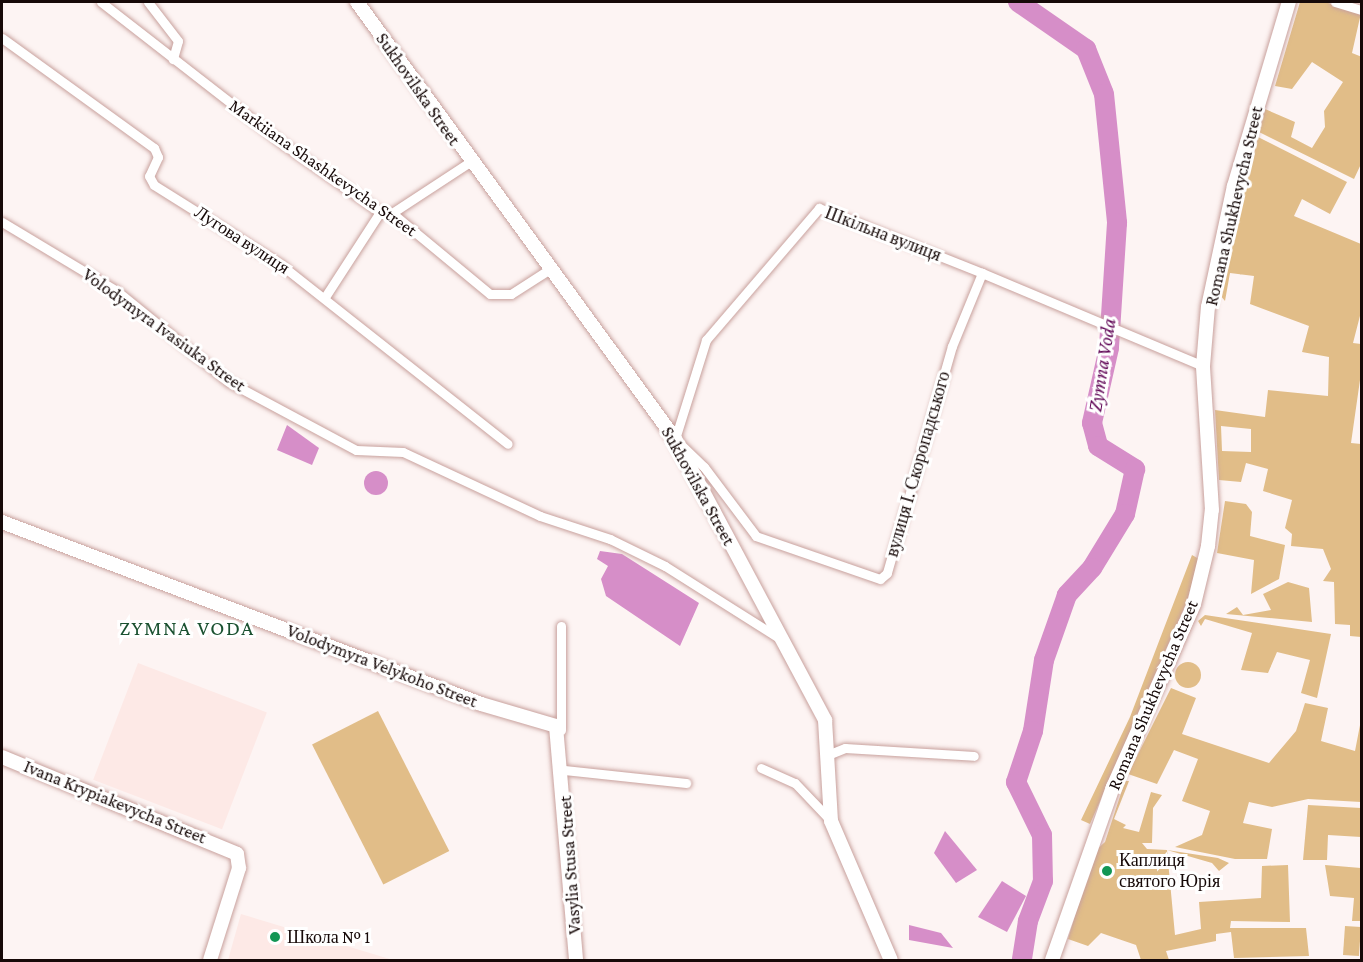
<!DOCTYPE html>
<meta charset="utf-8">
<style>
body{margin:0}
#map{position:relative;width:1363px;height:962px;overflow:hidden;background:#fdf4f3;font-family:"Crimson Pro",serif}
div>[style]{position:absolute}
.built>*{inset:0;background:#fde9e6;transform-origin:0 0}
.green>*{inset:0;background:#e1bd88;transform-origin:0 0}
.round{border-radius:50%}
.water>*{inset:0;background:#d68ec8}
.river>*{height:20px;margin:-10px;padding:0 10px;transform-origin:10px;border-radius:10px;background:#d68ec8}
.roads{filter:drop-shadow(0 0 2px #c8a19d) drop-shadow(0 0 2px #c8a19d)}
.street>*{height:9px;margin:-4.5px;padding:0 4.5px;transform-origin:4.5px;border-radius:4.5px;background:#fff}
.secondary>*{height:14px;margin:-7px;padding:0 7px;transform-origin:7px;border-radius:7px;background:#fff}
.dots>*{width:16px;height:16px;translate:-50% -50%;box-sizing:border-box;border:3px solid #fff;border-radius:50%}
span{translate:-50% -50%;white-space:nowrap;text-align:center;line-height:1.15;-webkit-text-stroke:6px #fff;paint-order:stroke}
.street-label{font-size:18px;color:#160908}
.poi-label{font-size:18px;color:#160908}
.left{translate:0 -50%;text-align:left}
.water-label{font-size:20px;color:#610757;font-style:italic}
.quarter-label{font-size:21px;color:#1a5130;letter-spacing:1.5px}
.frame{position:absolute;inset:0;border:3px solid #160908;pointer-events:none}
</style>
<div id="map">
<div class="built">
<div style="left:138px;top:663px;width:138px;height:125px;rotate:21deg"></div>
<div style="clip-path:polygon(241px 914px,393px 960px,228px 960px)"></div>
</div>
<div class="green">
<div style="clip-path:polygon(1300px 2px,1325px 2px,1361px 13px,1352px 53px,1362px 57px,1361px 164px,1354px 179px,1259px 132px,1265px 109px,1295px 122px,1291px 137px,1312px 148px,1325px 127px,1324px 111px,1343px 82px,1312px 62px,1292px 89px,1275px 86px)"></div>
<div style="clip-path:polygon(evenodd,1258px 137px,1347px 182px,1330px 214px,1302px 199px,1294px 216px,1361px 244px,1361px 312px,1353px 343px,1361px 344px,1362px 366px,1351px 443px,1361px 444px,1361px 637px,1350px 636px,1350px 625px,1335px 624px,1334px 582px,1323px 581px,1331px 569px,1323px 549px,1291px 546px,1292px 534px,1285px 528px,1292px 500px,1263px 491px,1268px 469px,1246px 463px,1241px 482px,1219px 480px,1215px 410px,1265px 417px,1268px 390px,1328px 396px,1329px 357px,1302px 352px,1309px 326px,1250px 304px,1254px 276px,1230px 273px,1225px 301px,1219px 294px,1258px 137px,1221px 426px,1251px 429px,1251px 452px,1222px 451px,1221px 426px)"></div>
<div style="clip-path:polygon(1225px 501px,1246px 504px,1252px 512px,1250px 536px,1285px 545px,1279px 579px,1251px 594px,1254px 560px,1217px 553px)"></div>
<div style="clip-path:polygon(1192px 555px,1199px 559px,1187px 601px,1090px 824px,1081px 820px,1130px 717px)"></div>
<div style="clip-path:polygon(1288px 582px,1309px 588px,1312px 622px,1226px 614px,1237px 607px,1243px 615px,1271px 610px,1263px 594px)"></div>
<div style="clip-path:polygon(1205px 615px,1331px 634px,1317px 698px,1301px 693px,1310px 660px,1277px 652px,1268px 673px,1241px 670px,1252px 633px,1205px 619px,1201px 626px,1198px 621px)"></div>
<div class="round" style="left:1175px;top:662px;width:26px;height:26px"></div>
<div style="clip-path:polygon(1171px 688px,1196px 698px,1182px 734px,1269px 763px,1296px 731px,1305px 703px,1328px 708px,1321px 741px,1355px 751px,1361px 720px,1361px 802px,1308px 799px,1272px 807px,1249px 802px,1243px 823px,1272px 829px,1267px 859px,1235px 859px,1175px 847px,1202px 835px,1210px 811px,1182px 801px,1198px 759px,1174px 750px,1157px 784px,1128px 774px)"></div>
<div style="left:378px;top:711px;width:157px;height:74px;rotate:63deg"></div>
<div style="clip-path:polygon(1125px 781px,1129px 781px,1114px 819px,1126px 825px,1123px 828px,1139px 832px,1151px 792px,1162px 795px,1153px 808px,1152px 843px,1142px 843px,1147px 849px,1167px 850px,1218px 858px,1229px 863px,1219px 871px,1212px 863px,1167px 850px,1175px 935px,1201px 929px,1199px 902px,1261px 898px,1262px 866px,1288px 865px,1290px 922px,1231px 921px,1230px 928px,1306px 928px,1309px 956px,1234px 958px,1231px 932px,1216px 934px,1216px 941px,1166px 951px,1169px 960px,1141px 960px,1136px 945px,1101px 933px,1088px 946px,1068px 939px,1094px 852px,1105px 842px)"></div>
<div style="clip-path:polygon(1308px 805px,1361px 808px,1361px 837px,1328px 835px,1327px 860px,1303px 860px)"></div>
<div style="clip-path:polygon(1325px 865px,1361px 868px,1361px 921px,1352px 921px,1354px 898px,1330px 896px)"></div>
<div style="left:1345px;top:926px;width:16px;height:29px;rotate:4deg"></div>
</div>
<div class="water">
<div style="clip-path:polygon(287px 425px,319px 448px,312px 465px,277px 450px)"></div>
<div class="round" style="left:364px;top:471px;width:24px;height:24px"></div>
<div style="clip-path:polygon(600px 551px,622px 554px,699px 603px,680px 646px,606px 596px,601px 579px,608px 566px,597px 559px)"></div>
<div style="clip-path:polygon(945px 831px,977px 870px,956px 883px,934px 853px)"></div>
<div style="clip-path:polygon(1002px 881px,1026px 896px,1007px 932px,978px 917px)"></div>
<div style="clip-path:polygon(909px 925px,941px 933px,953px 948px,909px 940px)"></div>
</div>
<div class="river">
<div style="left:1018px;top:2px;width:83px;rotate:34.7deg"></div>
<div style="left:1086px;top:49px;width:48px;rotate:68.2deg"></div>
<div style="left:1104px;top:94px;width:130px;rotate:84.2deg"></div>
<div style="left:1117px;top:223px;width:125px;rotate:93.7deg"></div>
<div style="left:1109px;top:348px;width:77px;rotate:102.8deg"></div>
<div style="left:1092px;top:423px;width:24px;rotate:75deg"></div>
<div style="left:1098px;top:446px;width:44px;rotate:31.9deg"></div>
<div style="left:1135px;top:469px;width:46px;rotate:102.5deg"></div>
<div style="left:1125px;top:514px;width:63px;rotate:121.4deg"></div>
<div style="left:1092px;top:568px;width:37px;rotate:133deg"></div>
<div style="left:1067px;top:595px;width:69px;rotate:109.5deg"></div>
<div style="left:1044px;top:660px;width:72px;rotate:98.8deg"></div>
<div style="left:1033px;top:731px;width:54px;rotate:108.4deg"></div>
<div style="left:1016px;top:782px;width:59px;rotate:63.9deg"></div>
<div style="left:1042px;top:835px;width:46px;rotate:88.8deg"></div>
<div style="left:1043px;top:881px;width:43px;rotate:110.6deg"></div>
<div style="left:1028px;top:921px;width:39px;rotate:99deg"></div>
</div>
<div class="roads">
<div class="street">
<div style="left:101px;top:2px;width:229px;rotate:37.9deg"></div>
<div style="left:282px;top:143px;width:120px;rotate:35.1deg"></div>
<div style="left:380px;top:212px;width:12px;rotate:5deg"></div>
<div style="left:392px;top:213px;width:127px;rotate:39.6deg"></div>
<div style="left:490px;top:294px;width:21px"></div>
<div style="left:511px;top:294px;width:46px;rotate:-32.7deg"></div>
<div style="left:148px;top:2px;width:49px;rotate:52.4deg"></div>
<div style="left:178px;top:41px;width:19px;rotate:106deg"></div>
<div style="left:1335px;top:2px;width:28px;rotate:17deg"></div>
<div style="left:2px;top:38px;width:188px;rotate:35.9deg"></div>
<div style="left:154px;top:148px;width:10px;rotate:66deg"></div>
<div style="left:158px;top:157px;width:21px;rotate:115deg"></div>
<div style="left:149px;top:176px;width:10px;rotate:61deg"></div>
<div style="left:154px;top:185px;width:149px;rotate:32.1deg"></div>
<div style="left:280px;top:264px;width:290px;rotate:38.3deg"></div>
<div style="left:392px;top:213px;width:93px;rotate:-33.2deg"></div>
<div style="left:2px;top:222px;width:134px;rotate:31deg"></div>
<div style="left:117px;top:291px;width:144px;rotate:39.1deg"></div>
<div style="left:229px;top:382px;width:144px;rotate:28.2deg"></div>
<div style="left:356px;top:450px;width:47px;rotate:2.4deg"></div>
<div style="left:403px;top:452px;width:151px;rotate:25deg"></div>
<div style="left:540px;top:516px;width:74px;rotate:18.2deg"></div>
<div style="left:610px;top:539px;width:61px;rotate:26.1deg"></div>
<div style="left:665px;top:566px;width:138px;rotate:32.3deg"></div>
<div style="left:982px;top:273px;width:79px;rotate:112.3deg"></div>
<div style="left:952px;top:346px;width:236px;rotate:106deg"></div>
<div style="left:887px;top:573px;width:9px;rotate:139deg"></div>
<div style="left:880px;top:579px;width:131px;rotate:-160.9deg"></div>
<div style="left:756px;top:536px;width:86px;rotate:-127deg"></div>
<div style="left:704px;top:467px;width:40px;rotate:-136deg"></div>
<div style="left:675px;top:439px;width:104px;rotate:-72.6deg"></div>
<div style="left:706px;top:340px;width:174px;rotate:-49.4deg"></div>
<div style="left:819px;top:208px;width:175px;rotate:21.7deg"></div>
<div style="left:982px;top:273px;width:240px;rotate:22.8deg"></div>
<div style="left:325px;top:297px;width:101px;rotate:-57.1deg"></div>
<div style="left:561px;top:626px;width:104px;rotate:90deg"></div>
<div style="left:830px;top:754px;width:16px;rotate:-22deg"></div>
<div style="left:845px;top:748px;width:129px;rotate:3.5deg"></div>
<div style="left:761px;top:768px;width:37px;rotate:24deg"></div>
<div style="left:795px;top:783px;width:52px;rotate:46.5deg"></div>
<div style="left:564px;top:770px;width:123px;rotate:6.1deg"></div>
</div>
<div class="secondary">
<div style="left:357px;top:2px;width:540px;rotate:53.96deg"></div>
<div style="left:675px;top:439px;width:319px;rotate:61.9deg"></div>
<div style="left:825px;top:720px;width:101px;rotate:86.6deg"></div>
<div style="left:831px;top:821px;width:151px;rotate:66.7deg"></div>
<div style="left:2px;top:522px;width:512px;rotate:20.8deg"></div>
<div style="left:481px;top:704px;width:78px;rotate:16.3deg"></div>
<div style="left:556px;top:726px;width:235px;rotate:85.1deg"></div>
<div style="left:2px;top:757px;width:254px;rotate:22.4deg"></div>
<div style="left:237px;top:854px;width:14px;rotate:82deg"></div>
<div style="left:239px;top:868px;width:96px;rotate:107.5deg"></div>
<div style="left:1052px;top:960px;width:183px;rotate:-70.6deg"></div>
<div style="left:1113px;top:787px;width:200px;rotate:-66.1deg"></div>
<div style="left:1194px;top:604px;width:60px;rotate:-76.4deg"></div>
<div style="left:1208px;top:546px;width:36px;rotate:-84deg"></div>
<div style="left:1212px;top:510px;width:144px;rotate:-93.6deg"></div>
<div style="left:1203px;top:366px;width:59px;rotate:-85.2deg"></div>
<div style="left:1208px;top:307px;width:124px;rotate:-77.9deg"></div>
<div style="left:1234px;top:186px;width:192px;rotate:-73.4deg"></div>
</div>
</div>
<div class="dots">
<div style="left:1107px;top:871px;background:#129654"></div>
<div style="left:275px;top:937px;background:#129654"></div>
</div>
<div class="street-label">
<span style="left:418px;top:89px;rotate:55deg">Sukhovilska Street</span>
<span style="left:323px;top:168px;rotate:35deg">Markiiana Shashkevycha Street</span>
<span style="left:1234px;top:206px;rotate:-77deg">Romana Shukhevycha Street</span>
<span style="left:883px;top:234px;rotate:21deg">Шкільна вулиця</span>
<span style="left:242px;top:240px;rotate:33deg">Лугова вулиця</span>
<span style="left:164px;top:330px;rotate:36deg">Volodymyra Ivasiuka Street</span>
<span style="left:918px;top:464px;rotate:-74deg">вулиця І. Скоропадського</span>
<span style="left:698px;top:486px;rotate:61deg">Sukhovilska Street</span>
<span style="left:382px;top:666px;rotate:21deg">Volodymyra Velykoho Street</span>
<span style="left:1153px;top:695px;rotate:-67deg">Romana Shukhevycha Street</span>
<span style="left:115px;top:802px;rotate:22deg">Ivana Krypiakevycha Street</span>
<span style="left:570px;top:865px;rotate:-94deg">Vasylia Stusa Street</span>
</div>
<div class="poi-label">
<span class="left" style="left:1119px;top:871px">Каплиця<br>святого Юрія</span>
<span class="left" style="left:287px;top:937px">Школа № 1</span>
</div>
<div class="water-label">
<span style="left:1102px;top:365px;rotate:-81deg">Zymna Voda</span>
</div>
<div class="quarter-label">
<span style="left:187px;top:628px">ZYMNA VODA</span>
</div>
<div class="frame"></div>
</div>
